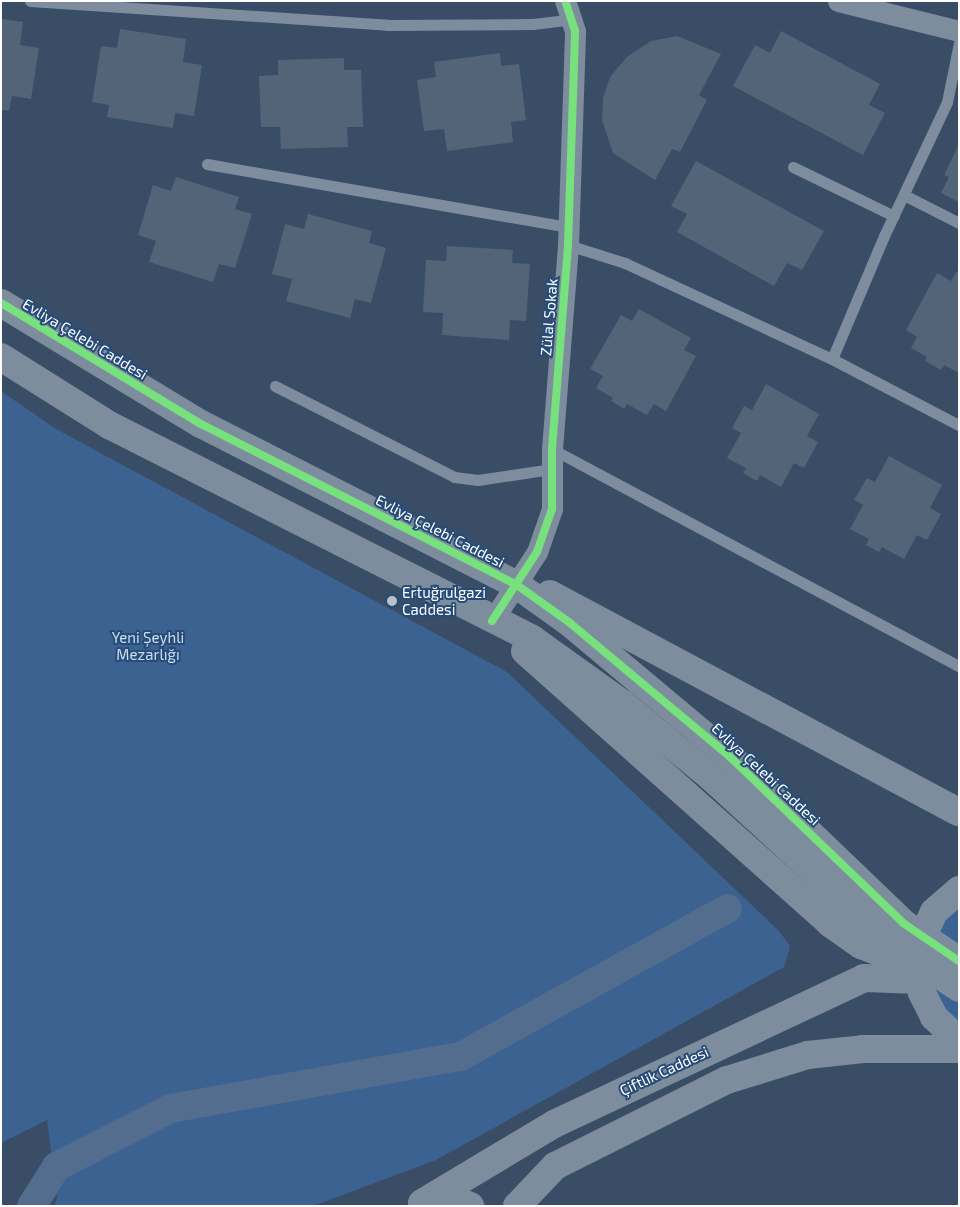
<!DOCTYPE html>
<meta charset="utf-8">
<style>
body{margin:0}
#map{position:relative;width:960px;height:1207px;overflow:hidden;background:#394d66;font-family:"Exo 2",sans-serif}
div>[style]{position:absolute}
.green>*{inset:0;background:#3b6290}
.canal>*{height:29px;margin:-14.5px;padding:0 14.5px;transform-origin:14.5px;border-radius:14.5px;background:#526d8d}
.building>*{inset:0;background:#546478}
.service>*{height:11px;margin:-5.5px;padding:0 5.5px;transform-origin:5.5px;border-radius:5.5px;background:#7e8d9d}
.minor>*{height:21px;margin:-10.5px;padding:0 10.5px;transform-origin:10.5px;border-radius:10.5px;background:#7e8d9d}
.tertiary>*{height:28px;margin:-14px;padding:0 14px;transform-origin:14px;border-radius:14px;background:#7e8d9d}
.tertiary-bridge>*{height:28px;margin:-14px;padding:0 14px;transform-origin:14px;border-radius:14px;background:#7e8d9d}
.cycleway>*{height:8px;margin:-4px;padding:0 4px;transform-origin:4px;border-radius:4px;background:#77e17e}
.dots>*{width:14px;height:14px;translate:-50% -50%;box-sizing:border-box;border:2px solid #274c78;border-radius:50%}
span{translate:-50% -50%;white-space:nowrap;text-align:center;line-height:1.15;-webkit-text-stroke:4px #274c78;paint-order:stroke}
.street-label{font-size:15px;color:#fff}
.poi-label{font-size:15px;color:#fff}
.left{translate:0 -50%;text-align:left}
.park-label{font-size:15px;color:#ccdef3}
.frame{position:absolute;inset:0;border:2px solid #fff;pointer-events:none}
</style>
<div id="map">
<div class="green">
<div style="clip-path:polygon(1px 391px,56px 429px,507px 672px,779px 931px,790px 946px,784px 967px,436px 1160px,313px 1206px,54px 1206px,57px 1198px,47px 1120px,1px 1143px)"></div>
<div style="clip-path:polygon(959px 905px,959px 1025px,935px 1011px,923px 936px)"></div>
</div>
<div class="canal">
<div style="left:31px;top:1206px;width:47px;rotate:-58deg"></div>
<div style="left:56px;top:1166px;width:128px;rotate:-27deg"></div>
<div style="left:170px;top:1108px;width:295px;rotate:-10.2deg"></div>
<div style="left:460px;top:1056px;width:305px;rotate:-29deg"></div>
</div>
<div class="building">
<div style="clip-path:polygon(1px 19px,23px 22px,20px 45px,39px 48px,31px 99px,12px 96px,9px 111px,1px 110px)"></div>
<div style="clip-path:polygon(120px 29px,186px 39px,183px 62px,202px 65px,194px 116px,175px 113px,173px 128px,107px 117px,109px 105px,92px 102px,101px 46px,117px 48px)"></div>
<div style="clip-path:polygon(781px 31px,880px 84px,869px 105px,885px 113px,863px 155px,733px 86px,755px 45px,770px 53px)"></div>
<div style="clip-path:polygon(677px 36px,721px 54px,699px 95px,707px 100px,680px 152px,672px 149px,655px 180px,613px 153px,602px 120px,603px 98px,610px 77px,627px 57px,651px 41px)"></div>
<div style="clip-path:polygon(500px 53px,501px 66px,519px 64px,526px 120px,511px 122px,513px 142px,447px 151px,444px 129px,424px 131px,417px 80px,436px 77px,434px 62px)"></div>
<div style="clip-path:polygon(344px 58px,344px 70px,361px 70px,363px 127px,347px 127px,348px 147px,281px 149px,280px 127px,261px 127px,259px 76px,278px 75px,278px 60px)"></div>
<div style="clip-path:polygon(959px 144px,959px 202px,941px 193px,949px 177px,944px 175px)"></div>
<div style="clip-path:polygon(696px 161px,824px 231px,802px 270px,787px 263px,774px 286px,677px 232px,687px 214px,671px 206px)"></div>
<div style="clip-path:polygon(176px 177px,239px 197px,235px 209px,252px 214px,235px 268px,219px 264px,213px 282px,149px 262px,156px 241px,138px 235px,153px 185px,171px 191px)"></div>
<div style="clip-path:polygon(308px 214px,372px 231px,369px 243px,386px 248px,371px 303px,355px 299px,350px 318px,286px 301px,292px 279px,272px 274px,285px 224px,304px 229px)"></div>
<div style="clip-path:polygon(447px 246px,513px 250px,512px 263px,530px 264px,526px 321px,510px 320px,509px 340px,442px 335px,443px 313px,423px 312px,426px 260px,446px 261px)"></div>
<div style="clip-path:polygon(957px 271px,959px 272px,959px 373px,944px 365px,941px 370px,925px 361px,927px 357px,911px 348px,917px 337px,906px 330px,937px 273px,951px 281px)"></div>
<div style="clip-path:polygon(639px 309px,691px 338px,684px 350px,696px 356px,666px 411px,654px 404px,647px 415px,627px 404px,624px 409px,611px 401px,613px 398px,596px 388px,603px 376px,590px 369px,621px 315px,632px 321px)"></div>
<div style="clip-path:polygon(766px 384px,819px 414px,807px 436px,818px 442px,804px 468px,794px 463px,781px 487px,760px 475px,757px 481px,743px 473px,746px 468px,727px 458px,741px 433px,732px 428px,744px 406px,752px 410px)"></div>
<div style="clip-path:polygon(889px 456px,942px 485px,930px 508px,941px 514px,927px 540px,917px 535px,904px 559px,882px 547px,879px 552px,866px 545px,869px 539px,850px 529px,863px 505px,854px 500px,867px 478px,875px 482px)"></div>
</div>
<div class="service">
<div style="left:30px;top:1px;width:358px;rotate:3.8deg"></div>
<div style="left:387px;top:25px;width:146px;rotate:-0.4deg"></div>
<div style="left:533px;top:24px;width:38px;rotate:-7deg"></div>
<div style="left:207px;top:164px;width:367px;rotate:9.9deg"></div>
<div style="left:793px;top:167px;width:112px;rotate:25.9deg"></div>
<div style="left:904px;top:195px;width:62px;rotate:27deg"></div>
<div style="left:568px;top:245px;width:60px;rotate:17.5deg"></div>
<div style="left:625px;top:263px;width:228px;rotate:24.9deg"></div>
<div style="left:832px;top:359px;width:143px;rotate:27.5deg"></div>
<div style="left:832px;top:359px;width:134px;rotate:-67.1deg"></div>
<div style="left:884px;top:236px;width:148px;rotate:-64.8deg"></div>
<div style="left:947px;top:102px;width:60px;rotate:-78.5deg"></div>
<div style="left:275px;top:386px;width:201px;rotate:26.9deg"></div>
<div style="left:454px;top:477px;width:24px;rotate:7deg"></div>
<div style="left:478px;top:480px;width:75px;rotate:-8.5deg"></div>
<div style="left:552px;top:449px;width:461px;rotate:28.1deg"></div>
</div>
<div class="minor">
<div style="left:838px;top:1px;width:125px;rotate:13.9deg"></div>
<div style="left:492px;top:621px;width:82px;rotate:-56.9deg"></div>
<div style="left:537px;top:552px;width:46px;rotate:-70.8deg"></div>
<div style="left:552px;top:509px;width:60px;rotate:-90deg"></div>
<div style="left:552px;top:449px;width:205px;rotate:-85.5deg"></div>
<div style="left:568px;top:245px;width:214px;rotate:-88.1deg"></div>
<div style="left:575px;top:31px;width:32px;rotate:-108deg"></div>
</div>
<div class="tertiary">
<div style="left:1px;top:303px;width:234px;rotate:31.2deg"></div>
<div style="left:201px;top:424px;width:355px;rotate:27deg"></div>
<div style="left:517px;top:585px;width:65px;rotate:35.6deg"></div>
<div style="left:570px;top:623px;width:206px;rotate:39.9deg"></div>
<div style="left:1px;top:357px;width:128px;rotate:32.2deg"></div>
<div style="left:109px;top:425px;width:474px;rotate:26.8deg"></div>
<div style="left:532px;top:639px;width:112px;rotate:35.5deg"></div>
<div style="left:623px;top:704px;width:114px;rotate:39.7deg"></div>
<div style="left:550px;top:594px;width:463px;rotate:28.1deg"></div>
<div style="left:525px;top:651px;width:410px;rotate:41.7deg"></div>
<div style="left:831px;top:924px;width:37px;rotate:35deg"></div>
<div style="left:861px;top:945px;width:60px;rotate:21.4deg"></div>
<div style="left:959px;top:890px;width:33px;rotate:139deg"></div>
<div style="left:934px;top:912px;width:29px;rotate:115deg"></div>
<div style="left:922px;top:938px;width:29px;rotate:100deg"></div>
<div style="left:917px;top:967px;width:26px;rotate:79deg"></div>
<div style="left:922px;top:993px;width:27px;rotate:63deg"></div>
<div style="left:934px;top:1017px;width:34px;rotate:43deg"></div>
<div style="left:425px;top:1202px;width:26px;rotate:-9deg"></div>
<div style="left:451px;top:1198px;width:21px;rotate:23deg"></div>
<div style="left:422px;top:1203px;width:154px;rotate:-30.9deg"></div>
<div style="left:554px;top:1124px;width:343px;rotate:-25.2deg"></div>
<div style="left:864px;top:978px;width:55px;rotate:2.1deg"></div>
<div style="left:517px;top:1206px;width:55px;rotate:-46.5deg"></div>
<div style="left:555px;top:1166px;width:192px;rotate:-26.6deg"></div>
<div style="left:727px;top:1080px;width:85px;rotate:-17.2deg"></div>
<div style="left:808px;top:1055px;width:55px;rotate:-6.2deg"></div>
<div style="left:863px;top:1049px;width:96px"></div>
</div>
<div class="tertiary-bridge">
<div style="left:728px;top:755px;width:243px;rotate:43.8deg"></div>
<div style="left:903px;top:923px;width:68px;rotate:34.2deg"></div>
<div style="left:711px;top:777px;width:244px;rotate:42.5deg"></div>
<div style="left:891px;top:942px;width:82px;rotate:34.1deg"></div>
</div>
<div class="cycleway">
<div style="left:1px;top:303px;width:234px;rotate:31.2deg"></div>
<div style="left:201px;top:424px;width:355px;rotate:27deg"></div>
<div style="left:517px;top:585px;width:65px;rotate:35.6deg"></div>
<div style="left:570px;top:623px;width:206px;rotate:39.9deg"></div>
<div style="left:728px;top:755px;width:243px;rotate:43.8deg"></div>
<div style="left:903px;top:923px;width:68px;rotate:34.2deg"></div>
<div style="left:492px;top:621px;width:82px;rotate:-56.9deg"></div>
<div style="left:537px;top:552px;width:46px;rotate:-70.8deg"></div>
<div style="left:552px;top:509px;width:60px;rotate:-90deg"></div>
<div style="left:552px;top:449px;width:205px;rotate:-85.5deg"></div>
<div style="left:568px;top:245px;width:214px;rotate:-88.1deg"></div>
<div style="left:575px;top:31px;width:32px;rotate:-108deg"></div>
</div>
<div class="dots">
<div style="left:392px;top:601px;background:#bac1c9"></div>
</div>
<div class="street-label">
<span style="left:549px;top:317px;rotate:-85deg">Zülal Sokak</span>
<span style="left:85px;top:339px;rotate:31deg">Evliya Çelebi Caddesi</span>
<span style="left:440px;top:531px;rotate:27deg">Evliya Çelebi Caddesi</span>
<span style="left:766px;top:774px;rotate:43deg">Evliya Çelebi Caddesi</span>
<span style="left:664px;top:1071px;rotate:-25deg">Çiftlik Caddesi</span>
</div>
<div class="poi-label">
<span class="left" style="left:402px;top:601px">Ertuğrulgazi<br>Caddesi</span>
</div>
<div class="park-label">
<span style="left:148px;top:646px">Yeni Şeyhli<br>Mezarlığı</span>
</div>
<div class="frame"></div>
</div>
